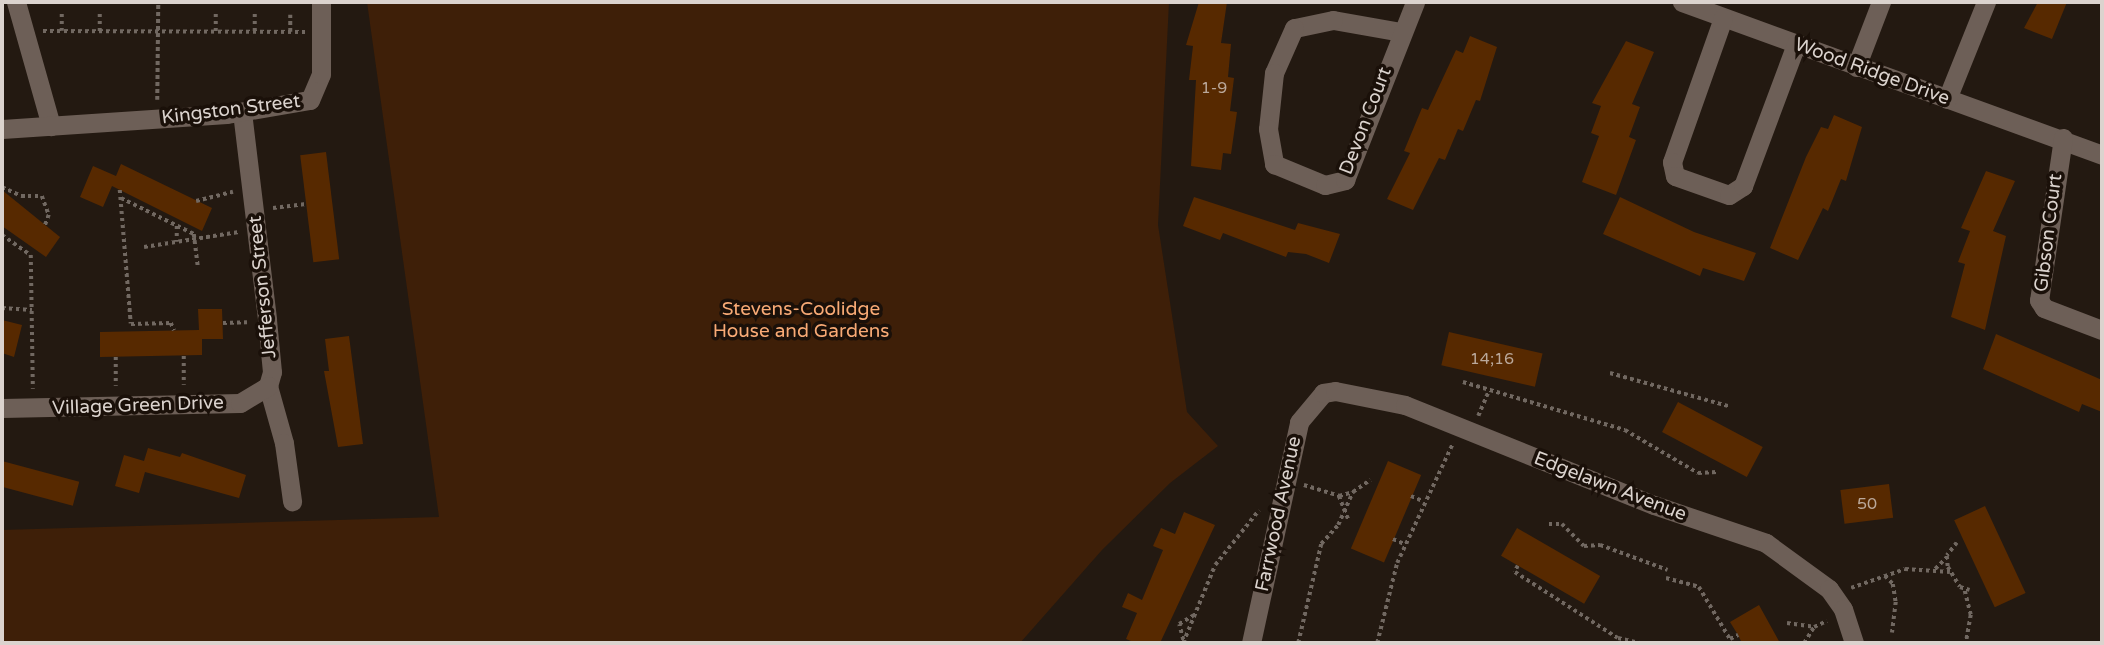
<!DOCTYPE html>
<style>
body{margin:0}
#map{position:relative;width:2104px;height:645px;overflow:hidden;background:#231911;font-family:"Varela Round",sans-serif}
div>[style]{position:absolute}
.green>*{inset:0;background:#3e1f08}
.building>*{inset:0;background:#572900;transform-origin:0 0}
.path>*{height:3.5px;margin-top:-1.75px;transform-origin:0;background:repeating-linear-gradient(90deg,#716861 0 3.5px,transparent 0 7px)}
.street>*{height:19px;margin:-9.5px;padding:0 9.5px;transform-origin:9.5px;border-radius:9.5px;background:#6d5f57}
span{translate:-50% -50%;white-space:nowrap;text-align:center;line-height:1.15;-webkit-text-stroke:7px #1a1009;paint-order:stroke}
.number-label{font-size:16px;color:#baa89a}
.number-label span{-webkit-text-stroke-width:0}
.street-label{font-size:19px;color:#dbd3ce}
.park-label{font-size:19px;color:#f8aa75}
.frame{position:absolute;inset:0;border:4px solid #dbd3ce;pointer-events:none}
</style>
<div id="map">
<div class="green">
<div style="clip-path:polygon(367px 2px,1169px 2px,1158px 225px,1187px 412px,1218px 446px,1170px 483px,1102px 550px,1020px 643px,2px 643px,2px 530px,439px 517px)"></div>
</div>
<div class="building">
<div style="clip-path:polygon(1199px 2px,1227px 2px,1221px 43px,1231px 44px,1228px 77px,1234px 78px,1230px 111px,1237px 112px,1231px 154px,1223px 153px,1221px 170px,1191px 166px,1196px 80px,1189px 80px,1193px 46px,1186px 45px)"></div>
<div style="clip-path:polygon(2038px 2px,2067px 2px,2052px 39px,2024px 28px)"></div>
<div style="clip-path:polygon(1470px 36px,1497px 47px,1480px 101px,1476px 100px,1463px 131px,1458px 129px,1445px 160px,1439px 158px,1413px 210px,1387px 199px,1410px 153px,1404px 151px,1422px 108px,1428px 110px,1456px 50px,1463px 53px)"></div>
<div style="clip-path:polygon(1626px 41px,1654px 52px,1632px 104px,1640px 107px,1629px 137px,1636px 140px,1616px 195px,1582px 182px,1599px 136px,1591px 133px,1601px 106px,1592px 103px)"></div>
<div style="clip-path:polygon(1834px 115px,1862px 127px,1846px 181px,1841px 179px,1828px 211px,1823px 208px,1798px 260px,1770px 248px,1806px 157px,1821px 127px,1828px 129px)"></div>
<div style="left:326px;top:152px;width:108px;height:26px;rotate:83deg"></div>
<div style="clip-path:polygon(121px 164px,212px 208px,202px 231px,112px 186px,103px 207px,80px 197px,93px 166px,116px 176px)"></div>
<div style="clip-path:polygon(1986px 171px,2015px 181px,1993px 231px,2006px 236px,1985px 330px,1951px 317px,1965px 264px,1958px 262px,1970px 231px,1961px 228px)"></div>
<div style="clip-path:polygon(2px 190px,60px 237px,46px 257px,2px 226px)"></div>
<div style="clip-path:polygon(1194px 197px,1295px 230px,1298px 223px,1340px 234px,1329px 263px,1306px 254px,1288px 252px,1286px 257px,1223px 233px,1220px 240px,1183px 226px)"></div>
<div style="clip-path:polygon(1620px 197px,1694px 232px,1756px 253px,1744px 281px,1703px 268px,1700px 276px,1603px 234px)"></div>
<div style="clip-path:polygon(198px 309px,222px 309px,223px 339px,202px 339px,202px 355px,100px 357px,100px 332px,199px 330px)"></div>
<div style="clip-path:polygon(2px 320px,22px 325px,14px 357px,2px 353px)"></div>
<div style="left:1449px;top:332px;width:96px;height:34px;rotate:13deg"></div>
<div style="clip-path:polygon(1996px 334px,2102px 380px,2102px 412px,2082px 404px,2079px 412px,1983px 369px)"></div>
<div style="clip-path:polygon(349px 336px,363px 444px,338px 447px,324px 371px,329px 371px,325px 339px)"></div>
<div style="left:1678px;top:402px;width:96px;height:34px;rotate:28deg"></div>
<div style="clip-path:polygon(148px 448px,180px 457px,182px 453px,246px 475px,239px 498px,145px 472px,139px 493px,115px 486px,124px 455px,144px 461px)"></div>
<div style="left:2px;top:461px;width:80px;height:25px;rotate:15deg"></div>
<div style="left:1388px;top:461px;width:36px;height:95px;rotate:23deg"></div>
<div style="left:1889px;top:484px;width:34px;height:49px;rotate:83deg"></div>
<div style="left:1985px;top:506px;width:96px;height:34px;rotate:65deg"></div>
<div style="clip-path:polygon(1184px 512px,1215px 525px,1160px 643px,1136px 643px,1126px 639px,1137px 613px,1122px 607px,1128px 593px,1142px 600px,1163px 550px,1153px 546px,1161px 528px,1175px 534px)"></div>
<div style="left:1517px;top:528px;width:96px;height:32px;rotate:30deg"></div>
<div style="clip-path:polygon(1759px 605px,1780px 643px,1742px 643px,1738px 635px,1730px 622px)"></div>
</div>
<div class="path">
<div style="left:62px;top:14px;width:17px;rotate:90deg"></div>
<div style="left:100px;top:14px;width:18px;rotate:90deg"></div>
<div style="left:216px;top:14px;width:18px;rotate:90deg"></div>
<div style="left:255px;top:14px;width:18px;rotate:90deg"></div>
<div style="left:43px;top:31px;width:262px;rotate:0.2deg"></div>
<div style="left:290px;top:32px;width:17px;rotate:-90deg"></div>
<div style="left:157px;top:100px;width:98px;rotate:-89.4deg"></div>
<div style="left:2px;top:187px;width:21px;rotate:25deg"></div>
<div style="left:21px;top:196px;width:21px"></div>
<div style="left:42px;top:196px;width:20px;rotate:70deg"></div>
<div style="left:49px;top:215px;width:12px;rotate:110deg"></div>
<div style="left:120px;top:190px;width:134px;rotate:85.3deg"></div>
<div style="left:131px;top:324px;width:40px;rotate:-1.4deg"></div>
<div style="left:171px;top:323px;width:8px;rotate:67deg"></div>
<div style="left:121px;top:198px;width:81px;rotate:26.3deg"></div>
<div style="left:194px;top:234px;width:33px;rotate:83deg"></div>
<div style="left:196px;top:201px;width:38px;rotate:-14deg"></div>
<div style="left:273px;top:208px;width:33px;rotate:-7deg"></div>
<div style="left:177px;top:226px;width:16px;rotate:90deg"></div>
<div style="left:2px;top:235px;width:35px;rotate:35deg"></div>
<div style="left:31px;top:255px;width:134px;rotate:89.1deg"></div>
<div style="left:144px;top:247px;width:96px;rotate:-9deg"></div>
<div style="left:2px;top:308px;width:30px;rotate:4deg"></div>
<div style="left:223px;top:323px;width:24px;rotate:-2deg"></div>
<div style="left:184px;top:356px;width:29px;rotate:90deg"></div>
<div style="left:116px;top:357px;width:29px;rotate:90deg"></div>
<div style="left:1610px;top:373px;width:123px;rotate:15.6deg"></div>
<div style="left:1463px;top:382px;width:169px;rotate:16.5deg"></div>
<div style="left:1625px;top:430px;width:85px;rotate:30.5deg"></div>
<div style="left:1698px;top:473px;width:19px;rotate:-3deg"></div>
<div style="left:1478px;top:416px;width:26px;rotate:-67deg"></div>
<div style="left:1304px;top:485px;width:37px;rotate:17deg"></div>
<div style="left:1339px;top:496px;width:27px;rotate:68deg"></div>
<div style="left:1339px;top:496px;width:15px;rotate:-16deg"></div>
<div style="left:1411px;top:496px;width:13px;rotate:23deg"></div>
<div style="left:1549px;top:524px;width:13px"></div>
<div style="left:1562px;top:524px;width:31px;rotate:45deg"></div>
<div style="left:1584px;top:546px;width:16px;rotate:-4deg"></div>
<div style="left:1600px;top:545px;width:72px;rotate:20.2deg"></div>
<div style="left:1393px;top:539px;width:12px;rotate:24deg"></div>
<div style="left:1957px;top:543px;width:16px;rotate:128deg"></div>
<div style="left:1947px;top:556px;width:11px;rotate:85deg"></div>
<div style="left:1948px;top:567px;width:23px;rotate:59deg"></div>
<div style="left:1960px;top:587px;width:10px;rotate:17deg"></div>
<div style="left:1518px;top:566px;width:7px;rotate:117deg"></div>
<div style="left:1515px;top:572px;width:122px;rotate:32.7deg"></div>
<div style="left:1618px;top:638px;width:23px;rotate:13deg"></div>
<div style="left:1935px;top:569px;width:16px;rotate:-45deg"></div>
<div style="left:1885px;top:576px;width:11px;rotate:45deg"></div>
<div style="left:1893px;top:584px;width:18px;rotate:81deg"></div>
<div style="left:1896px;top:602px;width:31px;rotate:97deg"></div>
<div style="left:1666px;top:578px;width:34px;rotate:15deg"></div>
<div style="left:1699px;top:587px;width:61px;rotate:59.2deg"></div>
<div style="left:1730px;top:639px;width:9px;rotate:-27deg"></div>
<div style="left:1851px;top:588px;width:57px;rotate:-19.4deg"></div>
<div style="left:1905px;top:569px;width:45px;rotate:3.8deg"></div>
<div style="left:1965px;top:591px;width:25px;rotate:76deg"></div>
<div style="left:1971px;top:615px;width:28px;rotate:100deg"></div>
<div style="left:1787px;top:623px;width:27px;rotate:8deg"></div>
<div style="left:1814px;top:627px;width:14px;rotate:-25deg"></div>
<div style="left:1183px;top:640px;width:16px;rotate:-104deg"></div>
<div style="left:1179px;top:624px;width:17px;rotate:-31deg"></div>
<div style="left:1183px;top:643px;width:84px;rotate:-67.7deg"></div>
<div style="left:1215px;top:565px;width:70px;rotate:-51.3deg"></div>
<div style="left:1298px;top:643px;width:102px;rotate:-76.9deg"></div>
<div style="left:1321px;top:544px;width:25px;rotate:-48deg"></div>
<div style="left:1338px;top:525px;width:36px;rotate:-66deg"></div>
<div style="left:1353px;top:492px;width:21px;rotate:-35deg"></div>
<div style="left:1377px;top:643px;width:82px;rotate:-76deg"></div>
<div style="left:1397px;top:563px;width:132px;rotate:-65deg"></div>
<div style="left:1804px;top:643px;width:19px;rotate:-58deg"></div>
</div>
<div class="street">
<div style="left:16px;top:2px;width:129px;rotate:74.2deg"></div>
<div style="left:1682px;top:2px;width:447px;rotate:20deg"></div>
<div style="left:1723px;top:18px;width:153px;rotate:109.5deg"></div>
<div style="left:1672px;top:162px;width:14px;rotate:78deg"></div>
<div style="left:1675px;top:176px;width:57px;rotate:19.4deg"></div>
<div style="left:1729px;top:195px;width:17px;rotate:-33deg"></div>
<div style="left:1743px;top:186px;width:152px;rotate:-69.5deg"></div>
<div style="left:1401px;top:32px;width:69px;rotate:-170deg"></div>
<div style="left:1333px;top:20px;width:40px;rotate:168deg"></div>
<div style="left:1294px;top:28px;width:49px;rotate:114deg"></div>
<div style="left:1274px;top:73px;width:56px;rotate:96.1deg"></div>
<div style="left:1268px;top:129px;width:36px;rotate:80deg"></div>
<div style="left:1274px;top:164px;width:55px;rotate:22.4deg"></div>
<div style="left:1325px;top:185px;width:21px;rotate:-14deg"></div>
<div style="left:1345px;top:180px;width:191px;rotate:-68.5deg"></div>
<div style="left:1856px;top:67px;width:70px;rotate:-69deg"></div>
<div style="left:1947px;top:99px;width:105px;rotate:-68.1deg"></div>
<div style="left:242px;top:112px;width:209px;rotate:83.1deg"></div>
<div style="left:267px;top:320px;width:52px;rotate:84.5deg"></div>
<div style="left:272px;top:372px;width:15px;rotate:106deg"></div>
<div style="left:268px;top:386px;width:59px;rotate:74.3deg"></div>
<div style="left:284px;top:443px;width:59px;rotate:82.1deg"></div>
<div style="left:2px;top:129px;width:225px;rotate:-3.8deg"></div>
<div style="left:227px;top:114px;width:84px;rotate:-9.6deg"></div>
<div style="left:310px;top:100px;width:28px;rotate:-67deg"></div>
<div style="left:321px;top:74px;width:72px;rotate:-90deg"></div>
<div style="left:2063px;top:138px;width:164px;rotate:98.4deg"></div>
<div style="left:2039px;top:300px;width:9px;rotate:58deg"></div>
<div style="left:2044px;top:308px;width:62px;rotate:20.8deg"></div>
<div style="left:2px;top:408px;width:238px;rotate:-1.2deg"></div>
<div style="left:240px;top:403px;width:33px;rotate:-31deg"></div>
<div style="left:1251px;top:643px;width:226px;rotate:-77.7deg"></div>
<div style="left:1299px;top:422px;width:38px;rotate:-50deg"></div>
<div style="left:1323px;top:393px;width:12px;rotate:-9deg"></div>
<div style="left:1335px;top:391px;width:71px;rotate:11.3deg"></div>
<div style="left:1405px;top:405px;width:268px;rotate:21.9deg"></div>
<div style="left:1654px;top:505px;width:118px;rotate:18.7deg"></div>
<div style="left:1766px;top:543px;width:78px;rotate:36.1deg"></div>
<div style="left:1829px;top:589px;width:24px;rotate:55deg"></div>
<div style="left:1843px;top:609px;width:36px;rotate:72deg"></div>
</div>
<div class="number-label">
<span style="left:1214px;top:88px">1-9</span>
<span style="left:1492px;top:359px">14;16</span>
<span style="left:1867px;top:504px">50</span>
</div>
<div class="street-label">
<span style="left:1872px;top:72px;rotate:20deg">Wood Ridge Drive</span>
<span style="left:231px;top:110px;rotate:-7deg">Kingston Street</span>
<span style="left:1366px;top:121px;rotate:-69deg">Devon Court</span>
<span style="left:2049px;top:233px;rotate:-83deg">Gibson Court</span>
<span style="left:263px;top:287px;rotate:-96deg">Jefferson Street</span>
<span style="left:138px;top:406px;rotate:-2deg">Village Green Drive</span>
<span style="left:1610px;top:487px;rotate:21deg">Edgelawn Avenue</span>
<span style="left:1279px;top:514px;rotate:-78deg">Farrwood Avenue</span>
</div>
<div class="park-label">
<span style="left:801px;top:321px">Stevens-Coolidge<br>House and Gardens</span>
</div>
<div class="frame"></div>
</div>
